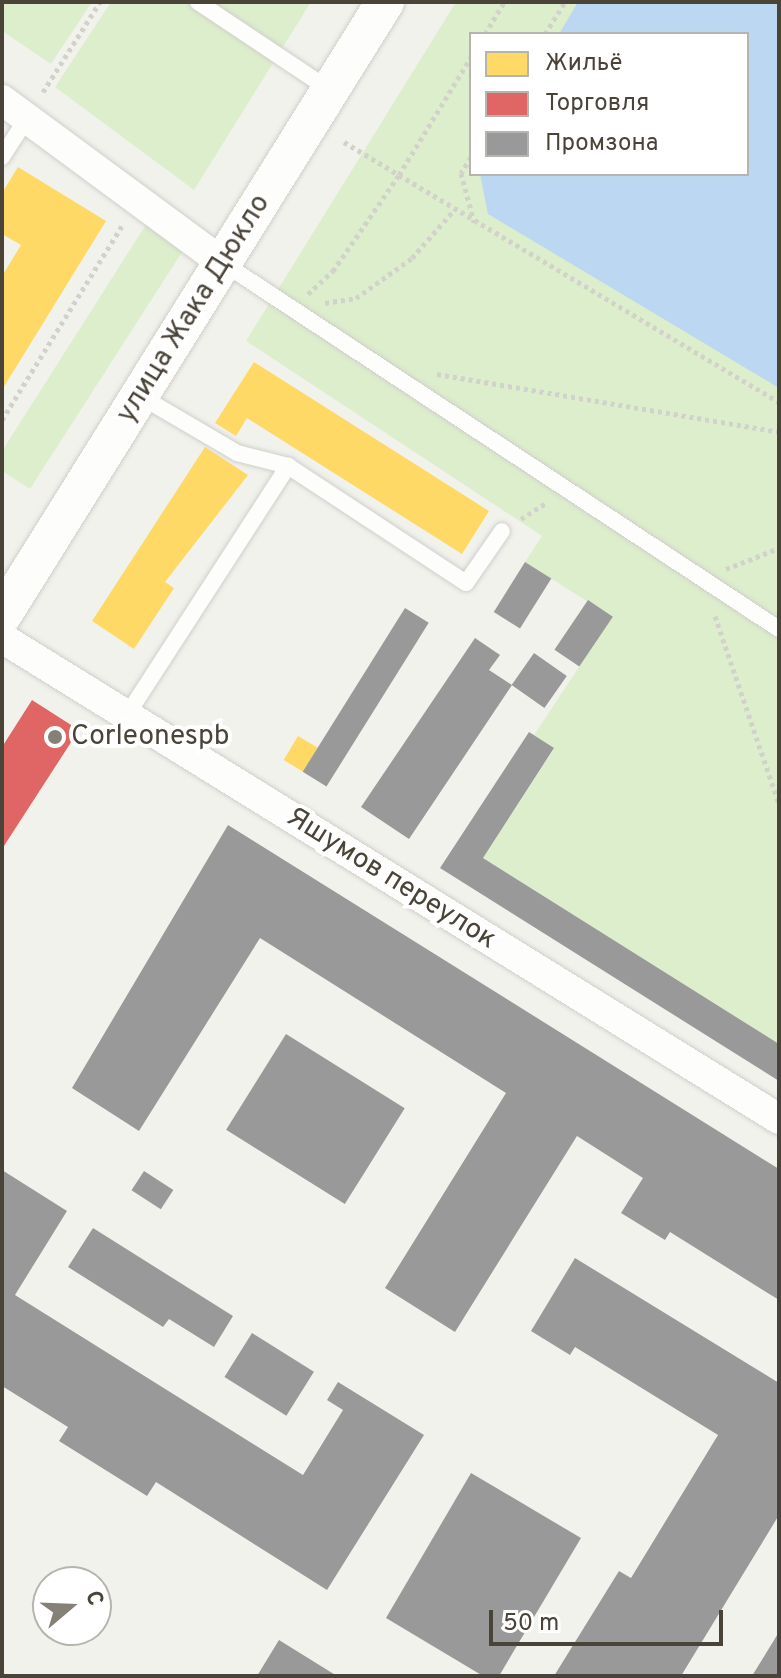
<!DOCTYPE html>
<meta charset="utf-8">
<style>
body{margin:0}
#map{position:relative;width:781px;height:1678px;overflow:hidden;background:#f2f2ed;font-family:Overpass,sans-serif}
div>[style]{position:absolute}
.green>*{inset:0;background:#ddeecd}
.water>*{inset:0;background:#bcd7f1}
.homes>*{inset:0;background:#ffd966;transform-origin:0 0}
.shops>*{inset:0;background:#e06666}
.industry>*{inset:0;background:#999;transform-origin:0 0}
.path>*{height:5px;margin-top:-2.5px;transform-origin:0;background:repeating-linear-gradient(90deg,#d2d2cb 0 4px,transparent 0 8px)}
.roads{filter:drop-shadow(0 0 2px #d0cfca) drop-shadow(0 0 2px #d0cfca)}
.service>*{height:16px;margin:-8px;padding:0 8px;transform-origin:8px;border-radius:8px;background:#fdfdfc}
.minor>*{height:30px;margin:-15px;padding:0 15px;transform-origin:15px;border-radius:15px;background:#fdfdfc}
.tertiary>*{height:38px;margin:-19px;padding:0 19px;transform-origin:19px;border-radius:19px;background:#fdfdfc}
.dots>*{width:22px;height:22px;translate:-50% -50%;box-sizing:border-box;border:4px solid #fff;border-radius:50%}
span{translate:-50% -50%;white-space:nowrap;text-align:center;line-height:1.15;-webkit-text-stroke:8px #fff;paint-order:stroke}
.street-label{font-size:28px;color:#4a4438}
.poi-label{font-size:28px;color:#4a4438}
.left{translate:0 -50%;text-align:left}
.frame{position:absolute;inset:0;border:4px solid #4a4438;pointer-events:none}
.legend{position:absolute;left:469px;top:32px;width:280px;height:144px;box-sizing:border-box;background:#fff;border:2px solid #b7b4af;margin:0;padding:10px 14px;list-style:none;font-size:24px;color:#4a4438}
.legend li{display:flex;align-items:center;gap:16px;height:40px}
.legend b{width:40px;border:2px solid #b7b4af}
.north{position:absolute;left:32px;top:1566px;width:80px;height:80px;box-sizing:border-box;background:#fff;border:2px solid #b7b4af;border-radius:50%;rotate:71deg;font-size:22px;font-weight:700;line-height:32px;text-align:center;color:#4a4438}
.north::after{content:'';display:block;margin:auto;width:28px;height:36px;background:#858177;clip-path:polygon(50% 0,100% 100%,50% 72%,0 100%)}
.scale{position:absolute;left:489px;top:1610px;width:234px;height:36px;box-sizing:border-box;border:4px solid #4a4438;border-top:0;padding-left:10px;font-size:24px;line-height:28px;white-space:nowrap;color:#4a4438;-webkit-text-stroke:6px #fff;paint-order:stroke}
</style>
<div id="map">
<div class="green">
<div style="clip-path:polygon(2px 2px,92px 2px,51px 64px,2px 31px)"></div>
<div style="clip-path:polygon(111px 2px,311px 2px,194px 190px,55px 87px)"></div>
<div style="clip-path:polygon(evenodd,456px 2px,779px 2px,779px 1044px,483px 858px,554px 749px,534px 735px,612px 617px,525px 562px,542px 536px,246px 341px,456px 2px,471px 34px,747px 34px,747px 174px,471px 174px,471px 34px)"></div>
<div style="clip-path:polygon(147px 223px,184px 249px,30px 489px,2px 471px,2px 451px)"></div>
</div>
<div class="water">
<div style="clip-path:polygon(578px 2px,779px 2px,779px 388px,488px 214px,480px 174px,747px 174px,747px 34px,559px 34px)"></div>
</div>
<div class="homes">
<div style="clip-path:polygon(18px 167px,106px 221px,2px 390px,2px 276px,21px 245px,2px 234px,2px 193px)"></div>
<div style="clip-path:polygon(254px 362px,489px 511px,462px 554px,247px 418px,236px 436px,215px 423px)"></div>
<div style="clip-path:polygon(205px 447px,248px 475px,165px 582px,174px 588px,134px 649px,92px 621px)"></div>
<div style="left:298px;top:736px;width:23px;height:28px;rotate:31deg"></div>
</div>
<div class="shops">
<div style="clip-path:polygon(32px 700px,79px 730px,2px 849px,2px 747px)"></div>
</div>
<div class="industry">
<div style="left:525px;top:562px;width:31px;height:59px;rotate:32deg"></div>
<div style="left:588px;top:600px;width:30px;height:60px;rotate:34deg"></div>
<div style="left:405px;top:608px;width:28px;height:193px;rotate:32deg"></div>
<div style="clip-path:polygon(475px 638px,500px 655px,489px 670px,512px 685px,409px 839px,361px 807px)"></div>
<div style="left:534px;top:653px;width:40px;height:39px;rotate:35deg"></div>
<div style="clip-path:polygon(529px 732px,554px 748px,483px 858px,779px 1044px,779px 1081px,440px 868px)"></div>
<div style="clip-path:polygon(228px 825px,779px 1169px,779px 1300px,670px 1232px,665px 1240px,621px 1213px,643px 1178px,577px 1136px,455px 1332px,385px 1288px,506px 1093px,260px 938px,139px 1131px,72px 1088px)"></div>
<div style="left:286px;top:1034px;width:140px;height:113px;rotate:32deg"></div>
<div style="clip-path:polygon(2px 1170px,67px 1211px,15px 1295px,303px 1475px,343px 1410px,327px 1400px,338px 1382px,424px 1435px,327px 1590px,156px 1482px,147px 1496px,59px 1441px,68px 1427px,2px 1386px)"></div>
<div style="left:144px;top:1171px;width:35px;height:23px;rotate:33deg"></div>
<div style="clip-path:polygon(93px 1228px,233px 1316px,214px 1347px,169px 1319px,163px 1327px,68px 1267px)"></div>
<div style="clip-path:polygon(575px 1258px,779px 1383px,779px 1515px,681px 1676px,554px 1676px,619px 1571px,631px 1578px,718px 1435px,575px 1347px,570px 1355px,531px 1331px)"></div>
<div style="left:252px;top:1333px;width:73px;height:52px;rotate:32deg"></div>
<div style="clip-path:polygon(471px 1473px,581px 1538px,499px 1676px,483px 1676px,386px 1618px)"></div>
<div style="clip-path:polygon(779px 1632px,779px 1676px,752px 1676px)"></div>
<div style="clip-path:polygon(279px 1640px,337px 1676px,257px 1676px)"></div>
</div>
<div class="path">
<div style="left:485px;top:34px;width:37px;rotate:-59deg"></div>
<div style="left:545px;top:34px;width:38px;rotate:-58deg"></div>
<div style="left:43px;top:92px;width:107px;rotate:-57.7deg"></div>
<div style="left:344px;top:142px;width:507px;rotate:30.87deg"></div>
<div style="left:471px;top:157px;width:19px;rotate:122deg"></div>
<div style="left:461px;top:173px;width:51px;rotate:75.1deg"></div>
<div style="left:308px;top:294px;width:34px;rotate:-43deg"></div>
<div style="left:333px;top:271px;width:116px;rotate:-55.5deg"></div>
<div style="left:399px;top:175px;width:138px;rotate:-58.6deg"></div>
<div style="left:325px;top:303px;width:31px;rotate:-9deg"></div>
<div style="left:356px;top:298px;width:69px;rotate:-35.5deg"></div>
<div style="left:412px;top:258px;width:64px;rotate:-48.8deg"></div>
<div style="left:437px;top:374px;width:347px;rotate:9.6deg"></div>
<div style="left:2px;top:420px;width:230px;rotate:-58.3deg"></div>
<div style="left:521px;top:519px;width:30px;rotate:-33deg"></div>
<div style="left:726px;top:569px;width:57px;rotate:-21.6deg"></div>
<div style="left:715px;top:616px;width:199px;rotate:71.2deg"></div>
</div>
<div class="roads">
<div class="service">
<div style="left:198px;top:2px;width:159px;rotate:33.7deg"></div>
<div style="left:2px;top:157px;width:46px;rotate:-57.3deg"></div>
<div style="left:223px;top:263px;width:666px;rotate:33.36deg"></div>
<div style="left:140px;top:396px;width:113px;rotate:30.4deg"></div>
<div style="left:237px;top:453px;width:53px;rotate:14.3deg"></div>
<div style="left:127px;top:715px;width:297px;rotate:-57.1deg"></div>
<div style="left:288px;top:466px;width:213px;rotate:33.3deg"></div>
<div style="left:466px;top:583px;width:63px;rotate:-55.3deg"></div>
</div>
<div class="minor">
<div style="left:2px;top:100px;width:275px;rotate:36.4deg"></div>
<div style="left:2px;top:638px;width:914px;rotate:31.76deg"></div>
</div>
<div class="tertiary">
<div style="left:2px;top:616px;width:724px;rotate:-58.04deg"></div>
</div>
</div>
<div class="dots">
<div style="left:55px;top:737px;background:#858177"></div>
</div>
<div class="street-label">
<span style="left:194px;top:309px;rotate:-58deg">улица Жака Дюкло</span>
<span style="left:391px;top:879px;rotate:32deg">Яшумов переулок</span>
</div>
<div class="poi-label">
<span class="left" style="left:71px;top:737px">Corleonespb</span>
</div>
<div class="frame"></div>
<ul class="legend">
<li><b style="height:22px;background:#ffd966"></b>Жильё</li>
<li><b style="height:22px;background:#e06666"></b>Торговля</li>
<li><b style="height:22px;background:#999"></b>Промзона</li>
</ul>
<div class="north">С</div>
<div class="scale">50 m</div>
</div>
